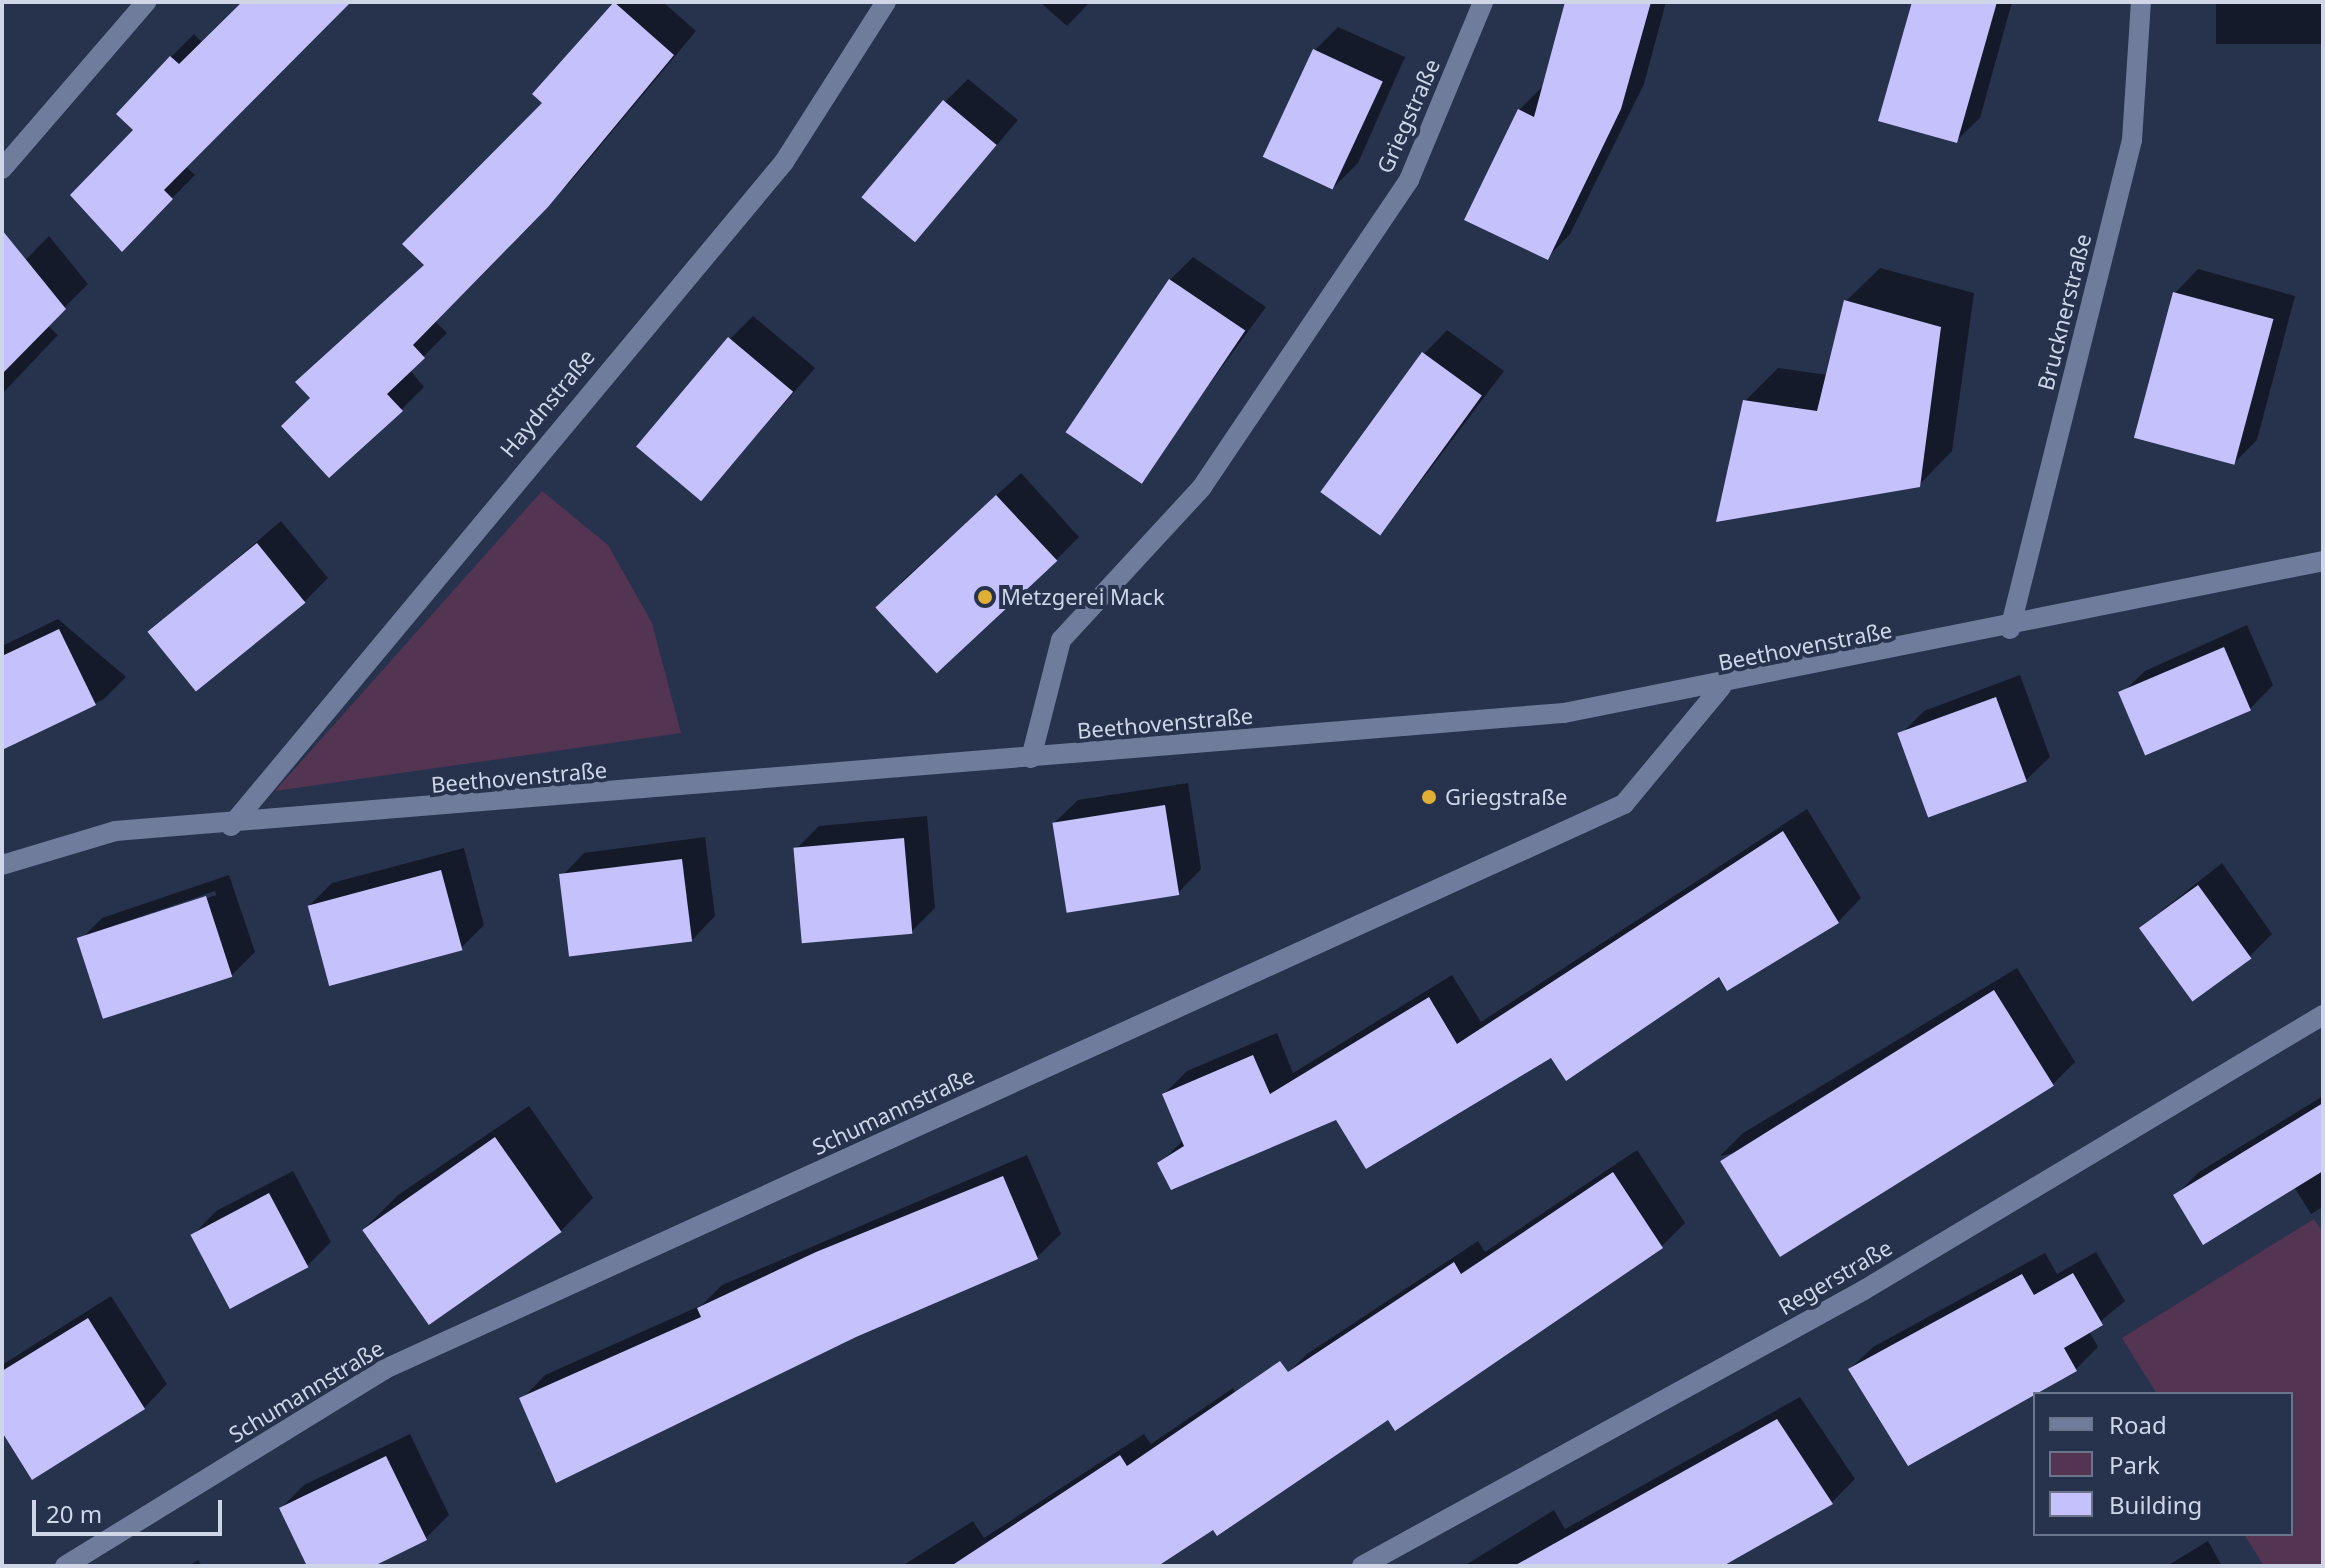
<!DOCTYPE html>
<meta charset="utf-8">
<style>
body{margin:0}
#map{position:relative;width:2325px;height:1568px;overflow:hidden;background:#27324d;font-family:"Noto Sans",sans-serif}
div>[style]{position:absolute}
.green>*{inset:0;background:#533453}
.shadow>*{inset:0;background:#0007;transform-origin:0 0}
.building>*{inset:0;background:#c4c1fd;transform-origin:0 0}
.street>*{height:20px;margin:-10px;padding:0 10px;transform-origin:10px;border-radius:10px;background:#6f7c9c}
.dots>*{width:22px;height:22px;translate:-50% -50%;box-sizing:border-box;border:4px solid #27324d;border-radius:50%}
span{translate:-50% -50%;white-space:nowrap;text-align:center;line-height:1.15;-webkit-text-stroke:8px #27324d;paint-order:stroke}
.street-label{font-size:22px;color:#ced6e8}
.poi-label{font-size:22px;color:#ced6e8}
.left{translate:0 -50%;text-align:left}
.frame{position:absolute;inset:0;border:4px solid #ced6e8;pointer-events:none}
.legend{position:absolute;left:2033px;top:1392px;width:260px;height:144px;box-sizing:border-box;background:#27324d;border:2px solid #6a748b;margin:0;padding:10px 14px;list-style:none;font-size:24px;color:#ced6e8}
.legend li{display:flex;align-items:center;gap:16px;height:40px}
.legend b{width:40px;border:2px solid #6a748b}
.scale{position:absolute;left:32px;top:1500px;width:190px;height:36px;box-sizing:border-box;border:4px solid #ced6e8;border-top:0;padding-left:10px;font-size:24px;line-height:28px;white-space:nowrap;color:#ced6e8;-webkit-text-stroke:6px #27324d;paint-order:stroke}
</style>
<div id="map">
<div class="green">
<div style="clip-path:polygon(542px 491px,608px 545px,652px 623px,681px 733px,275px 791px)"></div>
<div style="clip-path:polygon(2314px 1219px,2323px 1233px,2323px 1566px,2264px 1566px,2244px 1534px,2291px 1534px,2291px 1394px,2157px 1394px,2122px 1338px)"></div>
</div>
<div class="shadow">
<div style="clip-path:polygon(245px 2px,348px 2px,185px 166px,195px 175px,122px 249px,136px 130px,171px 57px,194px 34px,203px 43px)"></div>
<div style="clip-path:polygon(616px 2px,663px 2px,696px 31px,571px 181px,434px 320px,447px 333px,410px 370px,424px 387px,401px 410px,312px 398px,426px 264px,545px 102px,535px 94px)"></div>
<div style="clip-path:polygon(1040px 2px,1090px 2px,1067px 26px)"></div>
<div style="clip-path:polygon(1567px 2px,1666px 2px,1644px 84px,1570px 234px,1547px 258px,1519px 110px,1542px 87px)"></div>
<div style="clip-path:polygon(1914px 2px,2012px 2px,1980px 118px,1956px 141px)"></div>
<div style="left:2216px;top:2px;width:107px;height:42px"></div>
<div style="clip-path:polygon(1338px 27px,1405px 57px,1358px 163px,1335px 186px,1315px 50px)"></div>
<div style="clip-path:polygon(968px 79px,1018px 120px,917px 239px,945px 102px)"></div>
<div style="clip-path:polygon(49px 236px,88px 284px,47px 325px,58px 335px,2px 394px,2px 284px)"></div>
<div style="clip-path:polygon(1193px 257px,1266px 307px,1139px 480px,1170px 280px)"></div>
<div style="clip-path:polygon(1880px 268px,1974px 293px,1952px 451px,1919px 485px,1745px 401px,1778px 368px,1828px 375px,1846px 301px)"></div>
<div style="clip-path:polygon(2198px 269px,2295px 296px,2257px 440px,2234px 463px,2175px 293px)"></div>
<div style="clip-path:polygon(753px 316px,815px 368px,701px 499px,730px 339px)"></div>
<div style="clip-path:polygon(1447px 330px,1504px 371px,1382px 533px,1424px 354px)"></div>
<div style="clip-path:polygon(1021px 473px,1079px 537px,1056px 560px,900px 583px)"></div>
<div style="clip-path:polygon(281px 521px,328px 578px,305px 601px,150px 632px)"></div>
<div style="clip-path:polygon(58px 619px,126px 677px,104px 699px,2px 748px,2px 646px)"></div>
<div style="clip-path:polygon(2247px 625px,2273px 685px,2250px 709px,2121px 694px,2145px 671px)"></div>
<div style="clip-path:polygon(2020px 675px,2050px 757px,2026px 780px,1901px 734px,1924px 711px)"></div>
<div style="clip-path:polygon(1188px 783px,1201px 869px,1178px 893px,1054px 823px,1078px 800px)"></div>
<div style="clip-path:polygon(1807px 809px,1861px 898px,1838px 922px,1551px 1056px,1160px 1163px,1183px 1140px,1164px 1094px,1187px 1071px,1277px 1033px,1293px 1073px,1452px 975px,1481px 1022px)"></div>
<div style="clip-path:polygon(927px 816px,935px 908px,911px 932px,796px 849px,819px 826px)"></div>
<div style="clip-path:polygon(705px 837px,715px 916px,692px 940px,561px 877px,584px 853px)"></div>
<div style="clip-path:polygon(464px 848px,484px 925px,461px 948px,309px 906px,332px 883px)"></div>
<div style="clip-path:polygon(2222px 863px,2272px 934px,2249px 957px,2141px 927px)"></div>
<div style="clip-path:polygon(evenodd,229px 875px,255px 952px,232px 975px,79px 941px,102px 918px,229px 875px,215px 891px,216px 895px,104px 933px,104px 929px,215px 891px)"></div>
<div style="clip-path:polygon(2017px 968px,2075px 1062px,2052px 1085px,1720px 1156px,1743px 1133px)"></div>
<div style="clip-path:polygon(2323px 1096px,2323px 1207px,2311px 1214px,2294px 1187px,2176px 1195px,2199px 1172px)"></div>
<div style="clip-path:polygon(529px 1106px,593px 1198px,560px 1232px,364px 1229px,398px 1195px)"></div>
<div style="clip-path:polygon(1637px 1150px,1685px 1223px,1662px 1246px,1389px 1418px,1284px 1377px,1307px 1354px,1478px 1241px,1485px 1252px)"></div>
<div style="clip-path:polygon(1027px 1155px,1061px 1234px,1037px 1257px,855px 1335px,522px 1399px,545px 1375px,702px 1305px,722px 1285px)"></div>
<div style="clip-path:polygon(293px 1171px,331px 1242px,308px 1265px,193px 1235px,216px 1211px)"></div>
<div style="clip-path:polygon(2096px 1252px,2125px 1301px,2089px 1331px,2098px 1347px,2076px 1369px,1850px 1369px,1873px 1347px,2045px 1253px,2057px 1274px)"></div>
<div style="clip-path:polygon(111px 1296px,167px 1384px,144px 1408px,2px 1428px,2px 1365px)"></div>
<div style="clip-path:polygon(1233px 1388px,1285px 1480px,1154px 1566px,902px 1566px,973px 1521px,984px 1538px,1144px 1434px,1151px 1444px)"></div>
<div style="clip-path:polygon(1800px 1397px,1855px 1479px,1832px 1502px,1719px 1566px,1464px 1566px,1554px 1510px,1565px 1529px)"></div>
<div style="clip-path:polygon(410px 1434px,449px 1515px,426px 1538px,369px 1566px,309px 1566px,281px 1508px,304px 1485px)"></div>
<div style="clip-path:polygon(2208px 1541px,2222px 1566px,2167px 1566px)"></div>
<div style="clip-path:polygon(198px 1560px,202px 1566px,189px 1566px)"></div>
</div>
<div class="building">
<div style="clip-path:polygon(242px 2px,351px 2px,164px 190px,173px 199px,122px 252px,70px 195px,133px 130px,116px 114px,170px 56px,179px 64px)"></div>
<div style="clip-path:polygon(614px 2px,674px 55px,548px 207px,413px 345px,425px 358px,387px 394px,403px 411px,329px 478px,281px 426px,310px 398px,295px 382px,424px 265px,402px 244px,542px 103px,532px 94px)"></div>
<div style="clip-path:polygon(1565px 2px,1651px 2px,1621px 109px,1548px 260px,1464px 220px,1518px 109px,1534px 117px)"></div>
<div style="clip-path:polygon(1912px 2px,1997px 2px,1957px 143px,1878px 121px)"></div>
<div style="left:1313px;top:49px;width:77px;height:119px;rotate:25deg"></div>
<div style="left:943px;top:100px;width:70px;height:127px;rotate:40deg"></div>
<div style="clip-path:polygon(2px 230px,66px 309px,2px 374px)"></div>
<div style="left:1169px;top:279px;width:92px;height:185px;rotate:34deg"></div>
<div style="left:2173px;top:292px;width:104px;height:151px;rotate:15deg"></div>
<div style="clip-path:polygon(1844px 300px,1941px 327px,1920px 487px,1716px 522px,1743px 400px,1817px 411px)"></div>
<div style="left:728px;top:337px;width:85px;height:143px;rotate:40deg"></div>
<div style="left:1422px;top:352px;width:74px;height:173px;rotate:36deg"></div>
<div style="left:996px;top:495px;width:90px;height:165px;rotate:47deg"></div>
<div style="left:257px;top:543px;width:77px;height:141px;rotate:51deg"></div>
<div style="clip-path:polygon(59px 629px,96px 705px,2px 750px,2px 656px)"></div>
<div style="left:2224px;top:647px;width:69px;height:115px;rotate:67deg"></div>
<div style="left:1996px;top:697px;width:90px;height:105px;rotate:70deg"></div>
<div style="left:1165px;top:805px;width:91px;height:114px;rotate:81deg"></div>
<div style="clip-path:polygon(1783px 831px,1839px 923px,1727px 991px,1719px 977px,1566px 1081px,1551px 1058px,1366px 1169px,1336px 1120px,1171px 1190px,1157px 1163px,1184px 1146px,1162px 1094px,1253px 1055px,1270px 1094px,1429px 997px,1457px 1044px)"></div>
<div style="left:904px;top:838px;width:96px;height:111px;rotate:85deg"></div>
<div style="left:682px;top:859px;width:83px;height:124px;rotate:83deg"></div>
<div style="left:441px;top:870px;width:83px;height:138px;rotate:75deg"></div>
<div style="left:2198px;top:885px;width:91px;height:73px;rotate:54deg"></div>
<div style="left:206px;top:896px;width:85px;height:136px;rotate:72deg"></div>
<div style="left:1994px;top:990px;width:113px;height:323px;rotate:58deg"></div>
<div style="clip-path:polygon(2323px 1103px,2323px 1171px,2203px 1245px,2173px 1195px)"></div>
<div style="left:495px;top:1137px;width:116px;height:162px;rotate:55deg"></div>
<div style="clip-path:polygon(1613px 1172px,1663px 1248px,1395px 1431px,1388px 1420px,1217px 1536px,1213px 1530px,1158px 1566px,951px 1566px,1120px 1455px,1127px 1466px,1280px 1361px,1288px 1372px,1454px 1262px,1461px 1274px)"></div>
<div style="clip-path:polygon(1003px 1176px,1038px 1259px,856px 1337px,556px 1483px,519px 1398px,701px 1317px,697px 1308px,816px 1252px)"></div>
<div style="left:269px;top:1193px;width:84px;height:89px;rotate:62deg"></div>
<div style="clip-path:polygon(2073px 1273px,2103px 1325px,2064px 1348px,2077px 1371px,1908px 1466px,1848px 1369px,2022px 1274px,2034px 1295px)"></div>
<div style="clip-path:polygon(88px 1318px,145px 1409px,32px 1480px,2px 1432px,2px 1371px)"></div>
<div style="clip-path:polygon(1777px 1419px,1833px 1504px,1723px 1566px,1514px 1566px)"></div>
<div style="clip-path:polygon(386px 1456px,427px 1540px,374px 1566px,307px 1566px,279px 1508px)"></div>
</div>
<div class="street">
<div style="left:2px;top:169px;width:221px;rotate:-49.2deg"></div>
<div style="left:2010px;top:629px;width:504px;rotate:-75.99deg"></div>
<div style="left:2132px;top:140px;width:138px;rotate:-86.3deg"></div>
<div style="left:1031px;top:758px;width:122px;rotate:-75.7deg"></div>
<div style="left:1061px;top:640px;width:208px;rotate:-47.3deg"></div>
<div style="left:1202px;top:487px;width:370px;rotate:-56deg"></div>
<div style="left:1409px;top:180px;width:193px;rotate:-67.4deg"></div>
<div style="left:231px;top:826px;width:864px;rotate:-50.21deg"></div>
<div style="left:784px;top:162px;width:190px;rotate:-57.5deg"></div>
<div style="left:2px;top:865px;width:118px;rotate:-16.7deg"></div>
<div style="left:115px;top:831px;width:1454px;rotate:-4.66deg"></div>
<div style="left:1564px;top:713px;width:774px;rotate:-11.32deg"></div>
<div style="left:65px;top:1566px;width:376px;rotate:-31.6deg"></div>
<div style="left:385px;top:1369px;width:1362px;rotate:-24.51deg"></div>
<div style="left:1624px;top:804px;width:152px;rotate:-50.3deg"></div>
<div style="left:1362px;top:1566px;width:573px;rotate:-28.8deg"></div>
<div style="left:1864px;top:1290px;width:535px;rotate:-30.93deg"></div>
</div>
<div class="dots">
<div style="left:985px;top:597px;background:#dfb034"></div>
<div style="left:1429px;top:797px;background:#dfb034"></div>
</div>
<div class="street-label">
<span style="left:1408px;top:116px;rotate:-66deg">Griegstraße</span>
<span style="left:2064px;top:312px;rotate:-76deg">Brucknerstraße</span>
<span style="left:547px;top:403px;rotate:-50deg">Haydnstraße</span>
<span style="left:1805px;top:646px;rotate:-11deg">Beethovenstraße</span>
<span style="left:1165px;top:723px;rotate:-5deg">Beethovenstraße</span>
<span style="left:519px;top:777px;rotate:-5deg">Beethovenstraße</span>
<span style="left:893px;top:1111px;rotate:-25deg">Schumannstraße</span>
<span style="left:1835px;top:1277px;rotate:-30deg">Regerstraße</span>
<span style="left:306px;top:1391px;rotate:-31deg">Schumannstraße</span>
</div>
<div class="poi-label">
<span class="left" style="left:1001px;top:597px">Metzgerei Mack</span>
<span class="left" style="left:1445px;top:797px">Griegstraße</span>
</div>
<div class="frame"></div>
<ul class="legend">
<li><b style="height:10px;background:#6f7c9c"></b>Road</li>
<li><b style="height:22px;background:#533453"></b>Park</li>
<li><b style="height:22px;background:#c4c1fd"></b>Building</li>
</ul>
<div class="scale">20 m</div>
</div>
